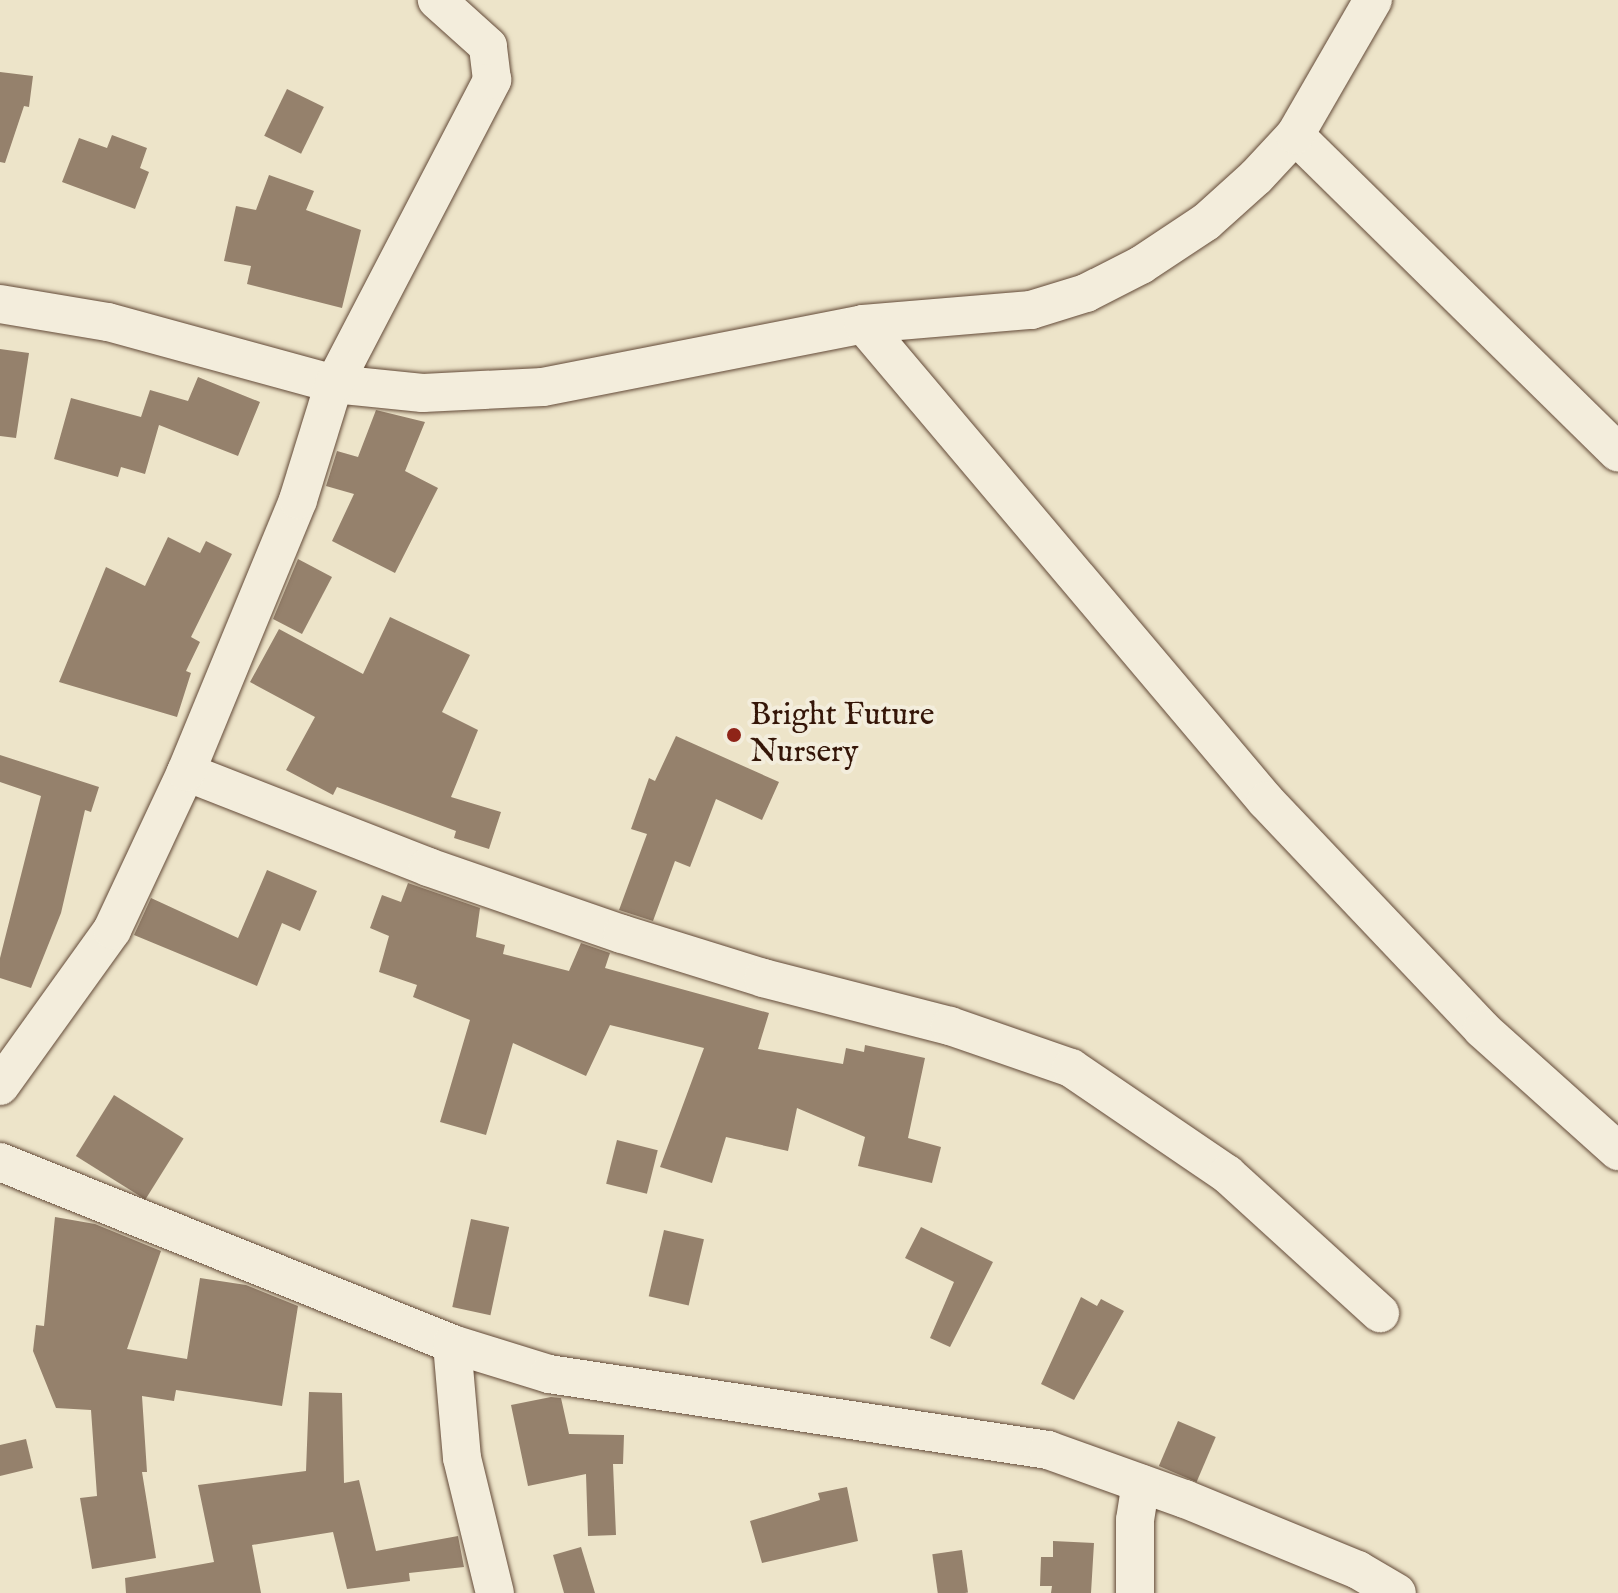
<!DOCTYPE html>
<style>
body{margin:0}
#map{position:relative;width:1618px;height:1593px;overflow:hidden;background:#ede4c9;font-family:"IM FELL English",serif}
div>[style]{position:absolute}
.building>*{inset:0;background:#95816c;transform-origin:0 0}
.roads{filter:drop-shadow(0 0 2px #634a38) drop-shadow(0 0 2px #634a38)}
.minor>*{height:38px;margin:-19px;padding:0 19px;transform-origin:19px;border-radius:19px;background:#f3eddc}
.dots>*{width:22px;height:22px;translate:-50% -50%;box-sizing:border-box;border:4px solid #f3eddc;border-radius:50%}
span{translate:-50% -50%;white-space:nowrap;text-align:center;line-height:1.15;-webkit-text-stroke:8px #f3eddc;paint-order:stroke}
.poi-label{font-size:32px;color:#351608}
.left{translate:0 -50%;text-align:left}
</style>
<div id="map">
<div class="building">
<div style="clip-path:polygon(0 72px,33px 76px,29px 107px,24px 106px,5px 163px,0 162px)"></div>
<div style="left:287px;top:89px;width:41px;height:52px;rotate:26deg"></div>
<div style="clip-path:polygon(112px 135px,147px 148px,140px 168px,149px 172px,135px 209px,62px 182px,79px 138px,107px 148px)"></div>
<div style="clip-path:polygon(269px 175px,314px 191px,306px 210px,361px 230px,342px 308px,247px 284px,251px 266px,224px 261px,236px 206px,256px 210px)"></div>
<div style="clip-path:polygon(0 349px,29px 353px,16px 438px,0 436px)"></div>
<div style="clip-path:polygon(198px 377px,260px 402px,238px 456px,159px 425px,145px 474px,121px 467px,118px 477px,54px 459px,71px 398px,141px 417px,150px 390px,188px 401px)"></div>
<div style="clip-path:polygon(376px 410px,425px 422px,405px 471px,438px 488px,395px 573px,332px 541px,354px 494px,326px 486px,337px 451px,358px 457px)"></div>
<div style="clip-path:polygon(168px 537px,200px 553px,206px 541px,232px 554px,191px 637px,200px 642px,186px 671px,191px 673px,177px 717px,59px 682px,106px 567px,145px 586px)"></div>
<div style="clip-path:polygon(298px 559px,332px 577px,302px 634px,273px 619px)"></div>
<div style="clip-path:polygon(390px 617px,470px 655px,442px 712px,478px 730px,451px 797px,501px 812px,489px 849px,454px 838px,456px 831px,337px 787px,333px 795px,286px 770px,315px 717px,250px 682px,279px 629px,363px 674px)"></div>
<div style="clip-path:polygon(676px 736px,779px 782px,762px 820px,716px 799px,690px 867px,675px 861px,653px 921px,619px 910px,647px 834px,631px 829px,649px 778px,655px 781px)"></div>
<div style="clip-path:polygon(0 755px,99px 787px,91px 812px,85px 810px,61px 913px,31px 988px,0 978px,0 958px,41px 796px,0 782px)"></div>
<div style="clip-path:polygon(267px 870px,317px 891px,300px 931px,282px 923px,257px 986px,134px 935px,151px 898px,238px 938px)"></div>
<div style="clip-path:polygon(408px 883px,480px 908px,476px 937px,505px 945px,503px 954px,569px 971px,581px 943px,610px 953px,605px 968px,769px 1013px,758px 1049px,843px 1064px,846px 1048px,864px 1052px,865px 1045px,925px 1058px,908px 1138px,941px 1147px,932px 1183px,858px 1166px,865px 1137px,797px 1108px,788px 1151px,726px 1137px,712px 1183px,660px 1167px,704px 1048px,610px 1025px,586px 1076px,513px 1043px,486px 1135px,440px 1122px,470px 1020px,413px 997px,417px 985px,379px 972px,389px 936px,370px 928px,382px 895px,401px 902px)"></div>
<div style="left:114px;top:1095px;width:82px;height:72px;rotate:32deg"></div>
<div style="left:617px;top:1140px;width:42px;height:45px;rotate:14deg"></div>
<div style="clip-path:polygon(55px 1217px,95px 1224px,161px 1251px,127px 1349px,187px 1359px,200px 1278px,246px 1285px,298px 1306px,282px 1406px,176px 1390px,174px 1401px,142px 1396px,147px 1472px,142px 1472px,156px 1558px,92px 1569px,80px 1498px,97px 1496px,91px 1410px,56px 1408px,33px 1351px,36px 1325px,44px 1326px)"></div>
<div style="left:471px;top:1219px;width:39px;height:90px;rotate:12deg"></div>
<div style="clip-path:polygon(921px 1227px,993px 1262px,950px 1347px,930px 1338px,954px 1282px,905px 1258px)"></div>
<div style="left:664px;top:1230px;width:41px;height:68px;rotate:13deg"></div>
<div style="clip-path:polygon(1081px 1297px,1097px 1306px,1101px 1299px,1124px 1311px,1074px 1400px,1041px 1384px)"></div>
<div style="clip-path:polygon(309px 1392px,342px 1393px,344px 1483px,359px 1480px,376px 1551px,458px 1536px,464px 1567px,409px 1573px,410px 1581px,347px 1589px,333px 1532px,252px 1545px,261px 1593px,126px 1593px,125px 1578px,214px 1562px,198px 1485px,306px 1471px)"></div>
<div style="clip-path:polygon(551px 1397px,561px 1398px,569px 1434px,624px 1435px,623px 1464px,613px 1464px,616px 1535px,588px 1536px,586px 1474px,528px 1486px,511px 1405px)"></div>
<div style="left:1178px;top:1421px;width:41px;height:49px;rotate:23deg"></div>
<div style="clip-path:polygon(26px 1439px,33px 1468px,0 1476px,0 1445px)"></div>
<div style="clip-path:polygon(847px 1487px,858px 1541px,762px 1563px,750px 1521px,820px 1500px,818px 1493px)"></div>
<div style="clip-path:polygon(1053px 1541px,1094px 1543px,1091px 1593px,1051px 1593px,1052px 1586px,1040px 1586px,1041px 1557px,1053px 1557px)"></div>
<div style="clip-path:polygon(581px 1547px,595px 1593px,564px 1593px,553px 1555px)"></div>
<div style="left:962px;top:1550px;width:43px;height:30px;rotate:82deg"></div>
</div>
<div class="roads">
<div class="minor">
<div style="left:1295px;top:135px;width:453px;rotate:44.5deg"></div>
<div style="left:0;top:304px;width:109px;rotate:9.5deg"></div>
<div style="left:108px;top:322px;width:234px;rotate:15.3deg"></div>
<div style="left:334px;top:384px;width:89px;rotate:5.8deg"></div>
<div style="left:423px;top:393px;width:120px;rotate:-2.9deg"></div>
<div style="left:543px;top:387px;width:326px;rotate:-11.1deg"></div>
<div style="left:863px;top:324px;width:169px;rotate:-4.8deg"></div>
<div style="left:1031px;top:310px;width:58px;rotate:-17.2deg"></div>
<div style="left:1086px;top:293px;width:62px;rotate:-27deg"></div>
<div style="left:1141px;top:265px;width:78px;rotate:-33.5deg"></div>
<div style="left:1206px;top:222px;width:67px;rotate:-42deg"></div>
<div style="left:1256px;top:177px;width:57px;rotate:-47.1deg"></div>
<div style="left:1295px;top:135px;width:156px;rotate:-60deg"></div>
<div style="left:863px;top:324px;width:624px;rotate:49.81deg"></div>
<div style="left:1266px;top:801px;width:314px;rotate:46.5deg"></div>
<div style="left:1482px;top:1029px;width:183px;rotate:41.9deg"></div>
<div style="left:186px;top:772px;width:260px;rotate:21.4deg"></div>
<div style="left:428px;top:867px;width:205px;rotate:19.1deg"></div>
<div style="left:622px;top:934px;width:148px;rotate:17.3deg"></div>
<div style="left:763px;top:978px;width:193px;rotate:14.4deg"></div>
<div style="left:950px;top:1026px;width:128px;rotate:19.1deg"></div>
<div style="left:1071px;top:1068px;width:189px;rotate:34.2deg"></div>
<div style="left:1227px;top:1174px;width:207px;rotate:42.3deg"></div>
<div style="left:0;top:1086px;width:192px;rotate:-54.3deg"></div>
<div style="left:112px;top:930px;width:174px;rotate:-64.9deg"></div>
<div style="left:186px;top:772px;width:294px;rotate:-67.6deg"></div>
<div style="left:298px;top:500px;width:121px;rotate:-72.8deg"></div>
<div style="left:334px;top:384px;width:343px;rotate:-62.5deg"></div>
<div style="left:492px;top:80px;width:34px;rotate:-97deg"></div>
<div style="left:488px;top:46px;width:69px;rotate:-138deg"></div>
<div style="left:0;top:1162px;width:487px;rotate:21.9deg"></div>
<div style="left:452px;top:1344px;width:102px;rotate:17.2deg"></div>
<div style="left:549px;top:1374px;width:505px;rotate:8.66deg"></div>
<div style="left:1048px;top:1450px;width:145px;rotate:19.7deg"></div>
<div style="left:1185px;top:1499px;width:187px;rotate:22.3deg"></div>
<div style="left:1358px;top:1570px;width:45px;rotate:30.5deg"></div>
<div style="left:452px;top:1344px;width:114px;rotate:85deg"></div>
<div style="left:462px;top:1458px;width:139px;rotate:76.3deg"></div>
<div style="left:1135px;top:1593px;width:73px;rotate:-90deg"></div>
<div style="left:1135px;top:1520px;width:37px;rotate:-81deg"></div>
</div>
</div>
<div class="dots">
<div style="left:734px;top:735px;background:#8f2418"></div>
</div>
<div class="poi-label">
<span class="left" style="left:750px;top:735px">Bright Future<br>Nursery</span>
</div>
</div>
